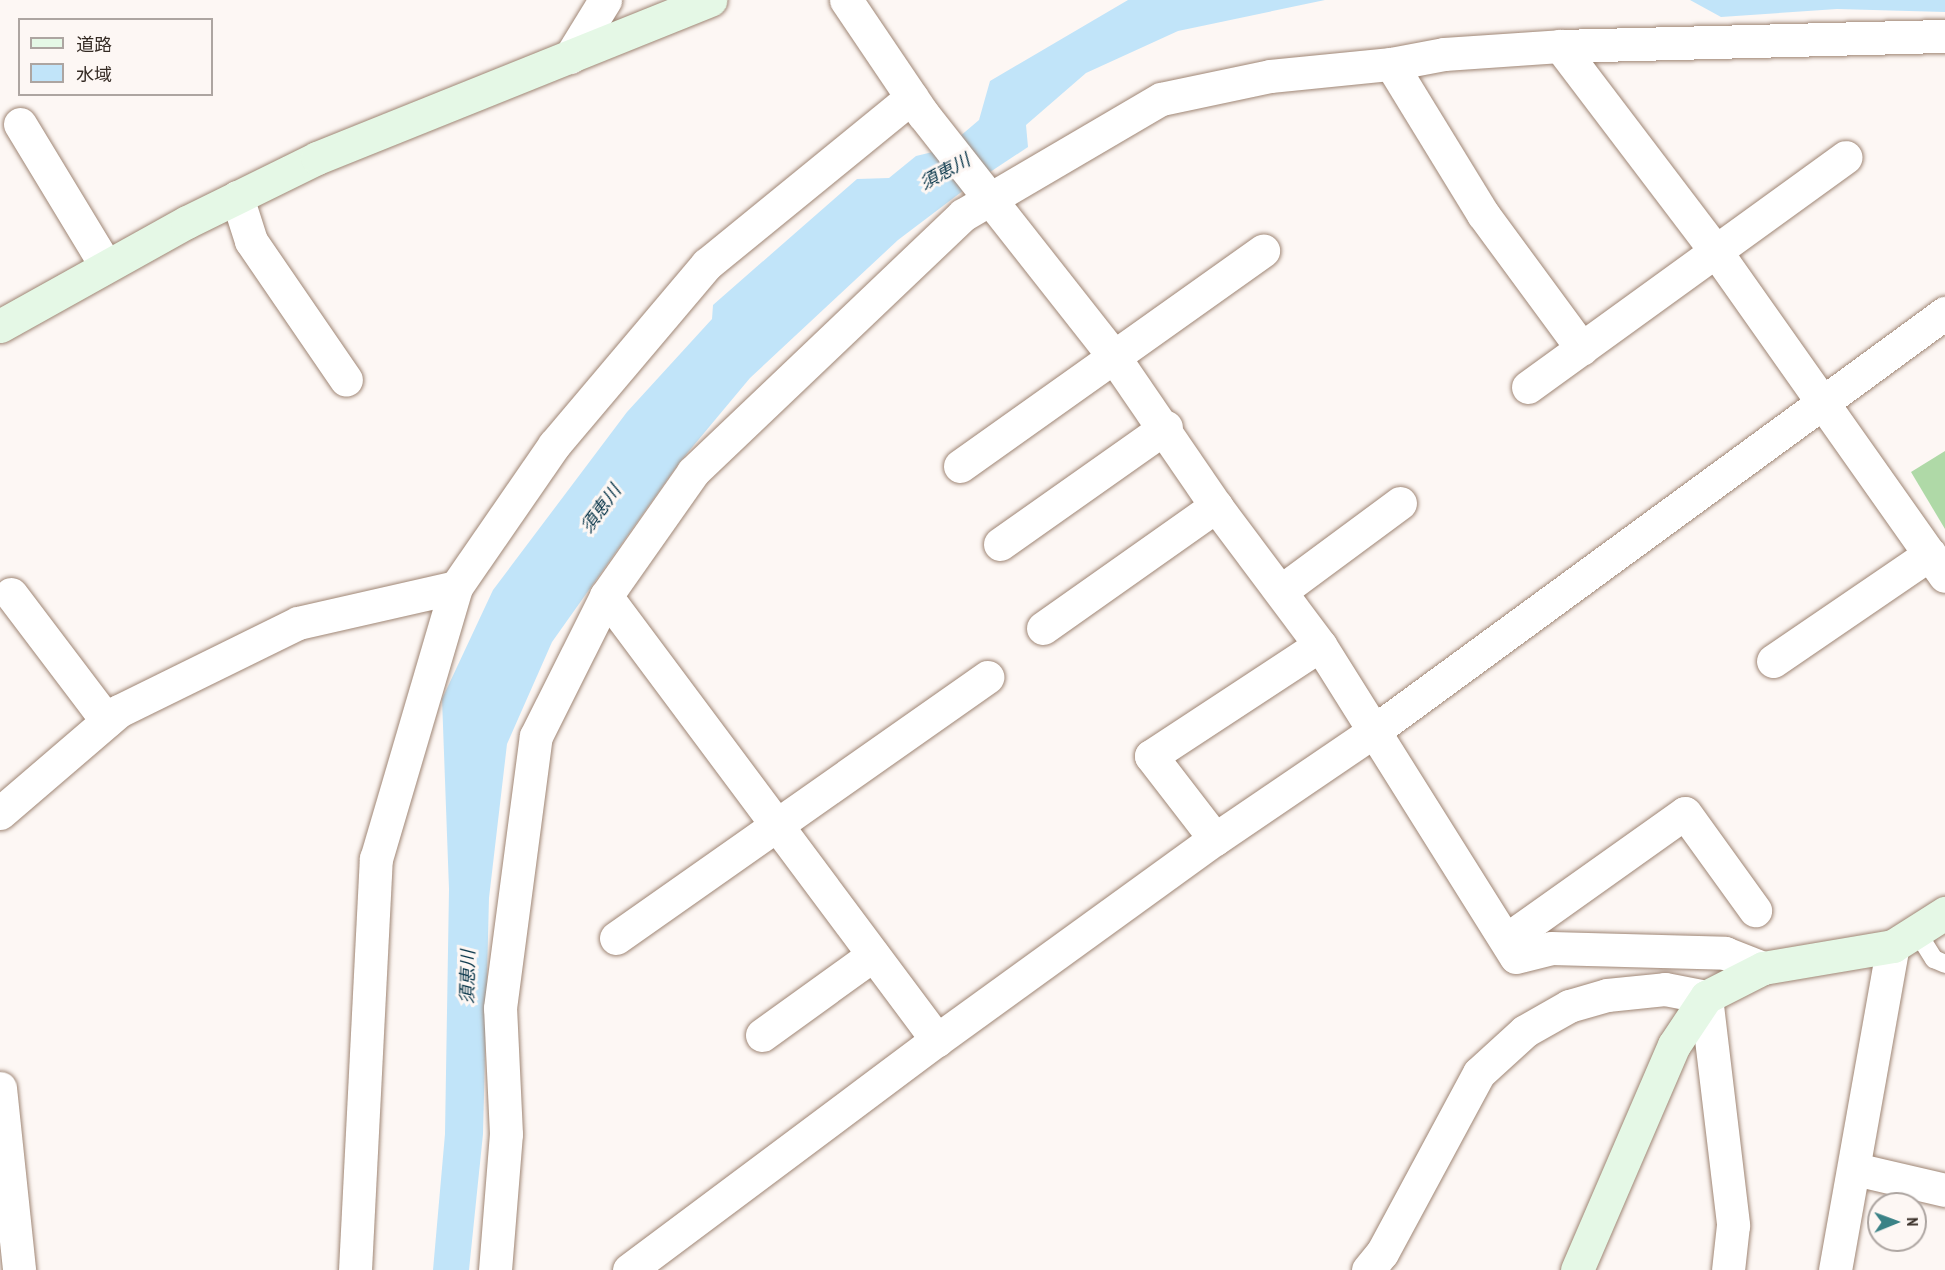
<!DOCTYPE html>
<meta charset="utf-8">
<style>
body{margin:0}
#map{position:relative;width:1945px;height:1270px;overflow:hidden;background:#fdf7f4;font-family:"PT Sans Narrow","Noto Sans JP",sans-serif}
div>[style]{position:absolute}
.green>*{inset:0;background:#afd9a7}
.water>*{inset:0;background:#c1e4f9}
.roads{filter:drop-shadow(0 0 2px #9f8675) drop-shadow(0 0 2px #9f8675)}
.lane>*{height:18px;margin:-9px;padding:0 9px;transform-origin:9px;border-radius:9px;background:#fff}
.street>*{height:33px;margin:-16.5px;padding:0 16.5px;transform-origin:16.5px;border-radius:16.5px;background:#fff}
.secondary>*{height:33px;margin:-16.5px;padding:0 16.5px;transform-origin:16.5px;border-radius:16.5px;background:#e5f8e6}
span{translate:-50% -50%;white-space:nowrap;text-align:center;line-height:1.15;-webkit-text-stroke:6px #fdf7f4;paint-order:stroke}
.water-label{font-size:18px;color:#053347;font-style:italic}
.legend{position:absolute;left:18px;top:18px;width:195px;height:78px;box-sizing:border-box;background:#fdf7f4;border:2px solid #ada5a1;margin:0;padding:8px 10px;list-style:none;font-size:18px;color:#352b24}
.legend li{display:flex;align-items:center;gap:12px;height:30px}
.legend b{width:30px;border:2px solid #ada5a1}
.north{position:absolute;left:1867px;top:1192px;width:60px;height:60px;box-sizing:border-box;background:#fdf7f4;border:2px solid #ada5a1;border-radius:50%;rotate:89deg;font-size:16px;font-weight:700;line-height:24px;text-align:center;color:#352b24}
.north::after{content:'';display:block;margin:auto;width:21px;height:27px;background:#3a8286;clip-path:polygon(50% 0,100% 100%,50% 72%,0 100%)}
</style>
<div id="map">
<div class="green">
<div style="clip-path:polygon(1945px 451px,1945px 529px,1911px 472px)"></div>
</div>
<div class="water">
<div style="clip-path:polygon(1128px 0,1325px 0,1178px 31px,1086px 73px,1026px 125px,1028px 147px,972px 184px,898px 240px,750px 378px,679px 463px,552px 642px,507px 744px,489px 898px,483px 1134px,469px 1270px,433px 1270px,445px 1134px,449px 889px,442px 699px,493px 590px,627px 412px,712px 319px,713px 305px,857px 179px,889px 178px,916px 156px,945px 149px,979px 120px,990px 81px)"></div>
<div style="clip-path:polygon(1690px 0,1945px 0,1945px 12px,1837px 9px,1721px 17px)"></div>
</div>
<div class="roads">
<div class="lane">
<div style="left:1917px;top:932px;width:32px;rotate:58deg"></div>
<div style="left:1934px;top:959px;width:12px;rotate:24deg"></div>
</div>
<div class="street">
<div style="left:846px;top:0;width:138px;rotate:56deg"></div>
<div style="left:923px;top:114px;width:309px;rotate:51.8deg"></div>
<div style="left:1114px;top:357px;width:181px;rotate:55.6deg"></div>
<div style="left:1216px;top:506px;width:174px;rotate:53.2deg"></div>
<div style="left:1320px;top:645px;width:368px;rotate:57.9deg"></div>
<div style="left:1516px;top:957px;width:36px;rotate:-14deg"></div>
<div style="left:1551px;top:948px;width:174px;rotate:1.6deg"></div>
<div style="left:1725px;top:953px;width:41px;rotate:21.5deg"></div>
<div style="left:1560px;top:46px;width:260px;rotate:52.8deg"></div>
<div style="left:1717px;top:253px;width:395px;rotate:54.8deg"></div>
<div style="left:570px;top:57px;width:67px;rotate:-58.4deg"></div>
<div style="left:1391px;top:64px;width:176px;rotate:58.5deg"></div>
<div style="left:1483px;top:214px;width:167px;rotate:53.7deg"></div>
<div style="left:20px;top:124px;width:166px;rotate:58.8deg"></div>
<div style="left:237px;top:197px;width:46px;rotate:72.3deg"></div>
<div style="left:251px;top:241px;width:168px;rotate:55.6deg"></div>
<div style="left:1528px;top:387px;width:392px;rotate:-35.9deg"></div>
<div style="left:960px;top:466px;width:372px;rotate:-35.4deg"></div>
<div style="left:1000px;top:544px;width:203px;rotate:-35.2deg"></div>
<div style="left:1281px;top:591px;width:148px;rotate:-36.5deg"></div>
<div style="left:11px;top:594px;width:159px;rotate:52.9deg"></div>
<div style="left:606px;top:596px;width:554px;rotate:53.3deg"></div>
<div style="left:1043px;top:628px;width:212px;rotate:-35.2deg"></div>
<div style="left:1773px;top:661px;width:190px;rotate:-34.3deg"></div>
<div style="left:0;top:813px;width:157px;rotate:-40.6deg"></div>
<div style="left:119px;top:711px;width:199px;rotate:-26.2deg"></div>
<div style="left:298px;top:623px;width:162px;rotate:-12.8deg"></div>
<div style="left:1215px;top:839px;width:105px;rotate:-127.6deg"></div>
<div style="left:1151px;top:756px;width:202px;rotate:-33.3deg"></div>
<div style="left:616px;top:938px;width:454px;rotate:-35.1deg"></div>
<div style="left:1506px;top:940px;width:219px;rotate:-35.4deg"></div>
<div style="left:1685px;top:813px;width:120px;rotate:54.2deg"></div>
<div style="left:762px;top:1035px;width:137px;rotate:-35.8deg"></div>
<div style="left:0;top:1088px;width:183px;rotate:84deg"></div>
<div style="left:1855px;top:1169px;width:92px;rotate:13.1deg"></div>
<div style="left:355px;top:1270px;width:412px;rotate:-87.1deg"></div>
<div style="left:376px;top:859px;width:284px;rotate:-73.6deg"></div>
<div style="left:456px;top:587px;width:173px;rotate:-55.4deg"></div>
<div style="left:554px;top:445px;width:237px;rotate:-49.8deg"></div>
<div style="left:707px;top:264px;width:264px;rotate:-39.2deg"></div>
<div style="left:495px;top:1270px;width:136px;rotate:-85.4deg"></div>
<div style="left:506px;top:1134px;width:126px;rotate:-92.7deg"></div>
<div style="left:500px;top:1008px;width:274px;rotate:-82.5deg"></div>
<div style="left:536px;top:736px;width:157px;rotate:-63.4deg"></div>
<div style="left:606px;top:596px;width:151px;rotate:-54.9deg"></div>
<div style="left:693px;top:472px;width:373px;rotate:-43.6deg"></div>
<div style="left:963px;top:215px;width:229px;rotate:-30.4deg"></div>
<div style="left:1161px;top:99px;width:111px;rotate:-11.9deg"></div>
<div style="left:1270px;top:76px;width:122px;rotate:-5.7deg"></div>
<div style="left:1391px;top:64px;width:54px;rotate:-10.7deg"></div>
<div style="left:1444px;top:54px;width:116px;rotate:-3.9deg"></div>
<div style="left:1560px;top:46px;width:385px;rotate:-1.5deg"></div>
<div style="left:629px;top:1270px;width:384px;rotate:-36.8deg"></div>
<div style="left:937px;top:1040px;width:343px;rotate:-35.9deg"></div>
<div style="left:1215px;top:839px;width:192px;rotate:-34.2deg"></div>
<div style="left:1374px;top:731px;width:708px;rotate:-36.21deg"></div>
<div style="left:1368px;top:1270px;width:22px;rotate:-51deg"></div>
<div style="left:1382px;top:1253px;width:204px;rotate:-61.7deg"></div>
<div style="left:1479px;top:1073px;width:62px;rotate:-42.4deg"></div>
<div style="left:1525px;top:1031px;width:51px;rotate:-29.6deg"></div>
<div style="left:1569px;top:1006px;width:40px;rotate:-16deg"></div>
<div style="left:1607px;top:995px;width:58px;rotate:-5.9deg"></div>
<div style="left:1665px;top:989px;width:42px;rotate:11deg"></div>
<div style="left:1706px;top:997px;width:230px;rotate:83.2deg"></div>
<div style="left:1733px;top:1225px;width:45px;rotate:96.3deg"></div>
<div style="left:1835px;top:1270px;width:329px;rotate:-79.9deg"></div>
</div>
<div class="secondary">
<div style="left:0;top:326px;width:214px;rotate:-29.1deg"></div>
<div style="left:187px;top:222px;width:145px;rotate:-26.2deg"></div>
<div style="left:317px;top:158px;width:424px;rotate:-21.9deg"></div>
<div style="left:1577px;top:1270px;width:245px;rotate:-66.7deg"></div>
<div style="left:1674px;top:1045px;width:58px;rotate:-56.3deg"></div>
<div style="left:1706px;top:997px;width:64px;rotate:-27deg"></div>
<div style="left:1763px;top:968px;width:132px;rotate:-9.6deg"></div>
<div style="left:1893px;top:946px;width:62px;rotate:-32.4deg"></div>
</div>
</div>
<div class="water-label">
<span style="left:945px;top:172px;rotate:-29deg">須恵川</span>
<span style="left:601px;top:509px;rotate:-54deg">須恵川</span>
<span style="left:468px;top:977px;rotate:-89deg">須恵川</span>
</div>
<ul class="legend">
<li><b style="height:8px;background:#e5f8e6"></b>道路</li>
<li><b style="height:16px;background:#c1e4f9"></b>水域</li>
</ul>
<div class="north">N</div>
</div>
